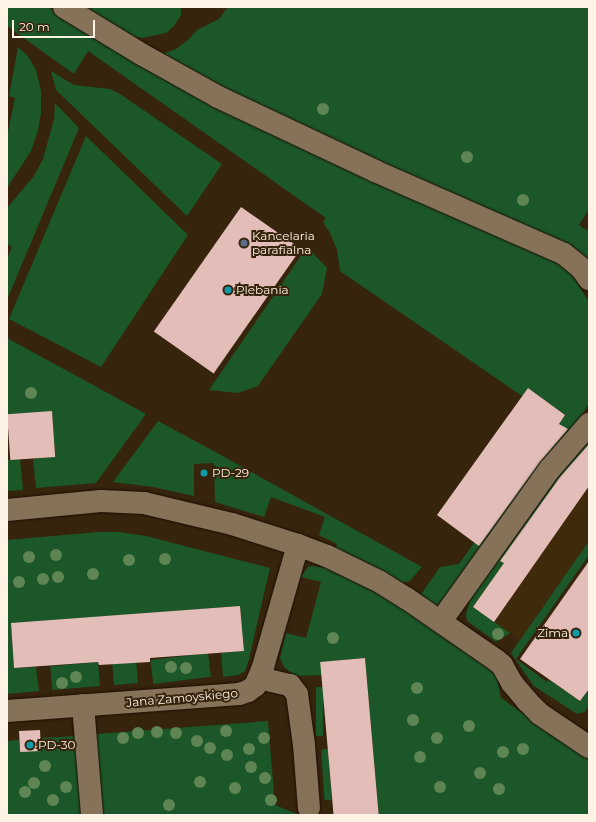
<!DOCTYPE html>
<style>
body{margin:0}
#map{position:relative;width:596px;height:822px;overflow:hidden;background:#36240d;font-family:Montserrat,sans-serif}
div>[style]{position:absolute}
.built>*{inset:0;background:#3f2a0b}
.green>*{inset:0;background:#1b5729;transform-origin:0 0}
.building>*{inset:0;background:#e3bdb7;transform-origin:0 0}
.roads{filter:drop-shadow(0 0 1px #1d0d00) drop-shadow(0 0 1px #1d0d00)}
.minor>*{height:22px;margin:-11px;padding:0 11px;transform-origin:11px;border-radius:11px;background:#867159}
.trees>*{width:12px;height:12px;margin:-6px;border-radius:50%;background:#5f8554}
.dots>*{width:11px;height:11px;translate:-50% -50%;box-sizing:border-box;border:2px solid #36240d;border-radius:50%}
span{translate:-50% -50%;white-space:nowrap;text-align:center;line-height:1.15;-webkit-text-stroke:4px #36240d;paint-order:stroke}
.poi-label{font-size:12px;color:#fef3e5}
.left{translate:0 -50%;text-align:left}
.right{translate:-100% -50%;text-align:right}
.street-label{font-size:12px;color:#fef3e5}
.frame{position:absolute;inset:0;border:8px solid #fef3e5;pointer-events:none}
.scale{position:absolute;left:12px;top:20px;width:83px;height:18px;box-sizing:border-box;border:2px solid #fef3e5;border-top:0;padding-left:5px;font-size:12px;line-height:14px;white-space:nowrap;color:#fef3e5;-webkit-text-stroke:3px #36240d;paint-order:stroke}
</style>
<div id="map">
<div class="built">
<div style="clip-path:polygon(588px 443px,589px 541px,520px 640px,473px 607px)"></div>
</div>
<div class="green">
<div style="clip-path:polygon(7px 7px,48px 7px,76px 25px,565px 264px,589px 302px,589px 403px,576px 424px,439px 609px,421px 598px,422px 593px,440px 567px,459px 564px,565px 415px,528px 388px,522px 396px,340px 271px,337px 250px,330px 233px,323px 222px,326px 218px,88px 51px,74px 74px,7px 26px)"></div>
<div style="clip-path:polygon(80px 7px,181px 7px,181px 15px,174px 26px,166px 33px,142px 38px,126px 35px)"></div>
<div style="clip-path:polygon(228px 7px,589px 7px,589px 209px,579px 225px,589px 232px,589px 262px,268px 113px,159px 55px,176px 49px,188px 40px,197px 30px,219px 19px)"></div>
<div style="clip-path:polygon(18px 47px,28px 56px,36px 70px,41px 91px,41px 113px,38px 130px,31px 151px,7px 188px,7px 136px,15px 98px,9px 96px)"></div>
<div style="clip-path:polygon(51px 71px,74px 85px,110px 89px,120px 94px,222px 164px,187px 216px,56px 90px)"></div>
<div style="clip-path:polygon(55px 103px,79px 128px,7px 300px,7px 259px,12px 247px,7px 244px,7px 208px,34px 176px,43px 159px,54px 119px)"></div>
<div style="clip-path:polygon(86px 136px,188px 235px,101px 367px,9px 319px)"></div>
<div style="clip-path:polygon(307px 247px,327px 268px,322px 294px,258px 386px,238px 393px,209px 390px)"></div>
<div style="clip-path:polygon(7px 338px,146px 414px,96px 483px,36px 488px,33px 459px,55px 456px,52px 412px,7px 415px)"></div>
<div style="clip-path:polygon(158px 421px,221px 455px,422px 567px,410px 581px,400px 583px,335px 549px,337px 544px,319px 535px,325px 517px,271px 497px,264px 517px,215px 502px,214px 463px,194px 464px,194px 496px,153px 487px,113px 482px)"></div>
<div style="clip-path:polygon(589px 432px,589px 444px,473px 607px,510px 633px,496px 642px,467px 621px,466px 614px,470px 600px,475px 590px)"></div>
<div style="clip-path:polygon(20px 459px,23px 490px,7px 491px,7px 460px)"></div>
<div style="clip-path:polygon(99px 532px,119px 532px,146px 536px,270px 568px,248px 663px,245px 671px,238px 675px,223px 677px,221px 653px,244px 651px,240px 606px,11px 624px,14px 668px,36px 667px,39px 691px,7px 694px,7px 540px)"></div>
<div style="clip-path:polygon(589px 541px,589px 555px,516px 659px,547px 682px,549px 680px,580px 701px,589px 689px,589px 705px,585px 712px,577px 714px,534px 686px,511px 653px)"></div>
<div style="clip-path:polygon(313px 566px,326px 568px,363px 585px,405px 609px,496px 674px,501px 698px,589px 760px,589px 815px,379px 815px,365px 658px,321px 662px,322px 675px,295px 676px,284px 667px,280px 658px,286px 633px,306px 638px,321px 582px,301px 577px,308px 567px)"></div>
<div style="left:208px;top:653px;width:24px;height:58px;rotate:83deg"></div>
<div style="left:136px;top:659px;width:24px;height:24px;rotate:85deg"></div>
<div style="left:98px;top:662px;width:24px;height:48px;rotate:85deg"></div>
<div style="left:316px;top:687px;width:7px;height:49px"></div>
<div style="clip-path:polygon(268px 721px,275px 805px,300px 815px,102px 815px,96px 734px)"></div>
<div style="clip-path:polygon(76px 736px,82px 815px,7px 815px,7px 741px,19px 740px,20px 751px,41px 751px,41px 738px)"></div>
<div style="left:328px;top:749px;width:51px;height:7px;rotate:86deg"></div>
</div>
<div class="building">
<div style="left:241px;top:207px;width:73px;height:152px;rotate:35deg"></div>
<div style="clip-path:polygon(528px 388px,565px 415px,559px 424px,568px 429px,540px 462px,479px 546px,437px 515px)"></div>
<div style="left:52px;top:411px;width:46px;height:45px;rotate:86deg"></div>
<div style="clip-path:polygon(589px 444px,589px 486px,494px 622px,473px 607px,504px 563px,500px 561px,560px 477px)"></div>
<div style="clip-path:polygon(589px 561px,589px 689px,580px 701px,520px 659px)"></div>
<div style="clip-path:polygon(240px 606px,244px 651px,150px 658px,150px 662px,99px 665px,98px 662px,14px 668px,11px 623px)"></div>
<div style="left:365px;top:658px;width:158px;height:45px;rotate:85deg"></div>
<div style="left:40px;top:730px;width:21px;height:21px;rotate:87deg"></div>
</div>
<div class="roads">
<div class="minor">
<div style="left:64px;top:7px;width:92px;rotate:31.3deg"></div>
<div style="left:143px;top:55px;width:86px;rotate:29.2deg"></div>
<div style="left:218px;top:97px;width:174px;rotate:25.2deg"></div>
<div style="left:375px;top:171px;width:206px;rotate:23.7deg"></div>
<div style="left:564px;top:254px;width:22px;rotate:39deg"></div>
<div style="left:581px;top:268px;width:14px;rotate:54deg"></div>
<div style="left:7px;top:510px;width:94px;rotate:-5.5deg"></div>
<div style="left:101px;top:501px;width:43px;rotate:2.7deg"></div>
<div style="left:144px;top:503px;width:90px;rotate:13.4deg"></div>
<div style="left:232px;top:524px;width:69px;rotate:17.7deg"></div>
<div style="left:298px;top:545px;width:31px;rotate:21deg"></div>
<div style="left:327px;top:556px;width:59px;rotate:26.1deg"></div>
<div style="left:380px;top:582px;width:31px;rotate:32deg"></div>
<div style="left:406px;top:598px;width:109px;rotate:34.6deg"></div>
<div style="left:496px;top:660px;width:8px;rotate:40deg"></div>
<div style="left:502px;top:665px;width:21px;rotate:61deg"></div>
<div style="left:512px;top:683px;width:23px;rotate:50deg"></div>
<div style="left:527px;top:701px;width:18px;rotate:45deg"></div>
<div style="left:540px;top:714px;width:59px;rotate:34deg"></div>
<div style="left:441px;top:621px;width:187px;rotate:-54.4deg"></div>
<div style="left:550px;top:469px;width:60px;rotate:-49.1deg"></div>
<div style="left:259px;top:678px;width:32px;rotate:13deg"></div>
<div style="left:290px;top:685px;width:11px;rotate:52deg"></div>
<div style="left:297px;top:694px;width:51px;rotate:82.2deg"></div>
<div style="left:304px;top:745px;width:63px;rotate:85.5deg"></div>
<div style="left:83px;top:705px;width:110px;rotate:85.3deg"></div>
<div style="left:7px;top:711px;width:233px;rotate:-4.2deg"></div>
<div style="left:239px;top:694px;width:9px;rotate:-18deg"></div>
<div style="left:248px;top:691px;width:9px;rotate:-36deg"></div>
<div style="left:255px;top:686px;width:21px;rotate:-67deg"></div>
<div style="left:263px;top:667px;width:127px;rotate:-74deg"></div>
</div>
</div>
<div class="trees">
<div style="left:323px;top:109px"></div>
<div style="left:467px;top:157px"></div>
<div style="left:523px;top:200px"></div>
<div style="left:31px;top:393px"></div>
<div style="left:56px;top:555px"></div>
<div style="left:29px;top:557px"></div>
<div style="left:165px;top:559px"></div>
<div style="left:129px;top:560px"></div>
<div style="left:93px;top:574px"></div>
<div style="left:58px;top:577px"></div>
<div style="left:43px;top:579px"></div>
<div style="left:19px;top:582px"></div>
<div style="left:498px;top:634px"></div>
<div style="left:333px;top:638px"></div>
<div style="left:171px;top:667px"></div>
<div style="left:186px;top:668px"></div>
<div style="left:76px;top:677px"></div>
<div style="left:62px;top:683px"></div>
<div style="left:417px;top:688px"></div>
<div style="left:413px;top:720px"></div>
<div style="left:469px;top:726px"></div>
<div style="left:226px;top:731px"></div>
<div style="left:157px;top:732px"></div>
<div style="left:138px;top:733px"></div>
<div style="left:176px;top:733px"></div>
<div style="left:123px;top:738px"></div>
<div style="left:264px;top:738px"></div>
<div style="left:437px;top:738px"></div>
<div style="left:197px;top:741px"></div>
<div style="left:210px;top:748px"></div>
<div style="left:249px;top:749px"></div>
<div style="left:523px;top:749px"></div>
<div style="left:503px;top:752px"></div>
<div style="left:227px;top:755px"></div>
<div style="left:420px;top:757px"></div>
<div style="left:45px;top:766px"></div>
<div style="left:251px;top:767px"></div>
<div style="left:480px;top:773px"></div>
<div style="left:265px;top:778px"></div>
<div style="left:200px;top:782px"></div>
<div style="left:34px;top:783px"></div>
<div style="left:66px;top:787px"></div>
<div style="left:440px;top:787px"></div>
<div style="left:235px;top:788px"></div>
<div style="left:499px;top:789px"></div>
<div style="left:25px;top:792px"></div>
<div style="left:53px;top:800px"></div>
<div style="left:271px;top:800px"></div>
<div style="left:169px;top:805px"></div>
</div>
<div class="dots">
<div style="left:244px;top:243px;background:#5c6f8a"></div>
<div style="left:228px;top:290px;background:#0f9aa8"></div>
<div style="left:204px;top:473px;background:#0f9aa8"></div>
<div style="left:576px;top:633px;background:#0f9aa8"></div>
<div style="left:30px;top:745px;background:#0f9aa8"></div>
</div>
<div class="poi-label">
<span class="left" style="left:252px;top:243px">Kancelaria<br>parafialna</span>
<span class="left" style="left:236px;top:290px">Plebania</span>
<span class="left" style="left:212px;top:473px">PD-29</span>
<span class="right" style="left:568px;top:633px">Zima</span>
<span class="left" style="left:38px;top:745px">PD-30</span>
</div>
<div class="street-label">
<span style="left:182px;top:698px;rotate:-5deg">Jana Zamoyskiego</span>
</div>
<div class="frame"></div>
<div class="scale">20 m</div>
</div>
